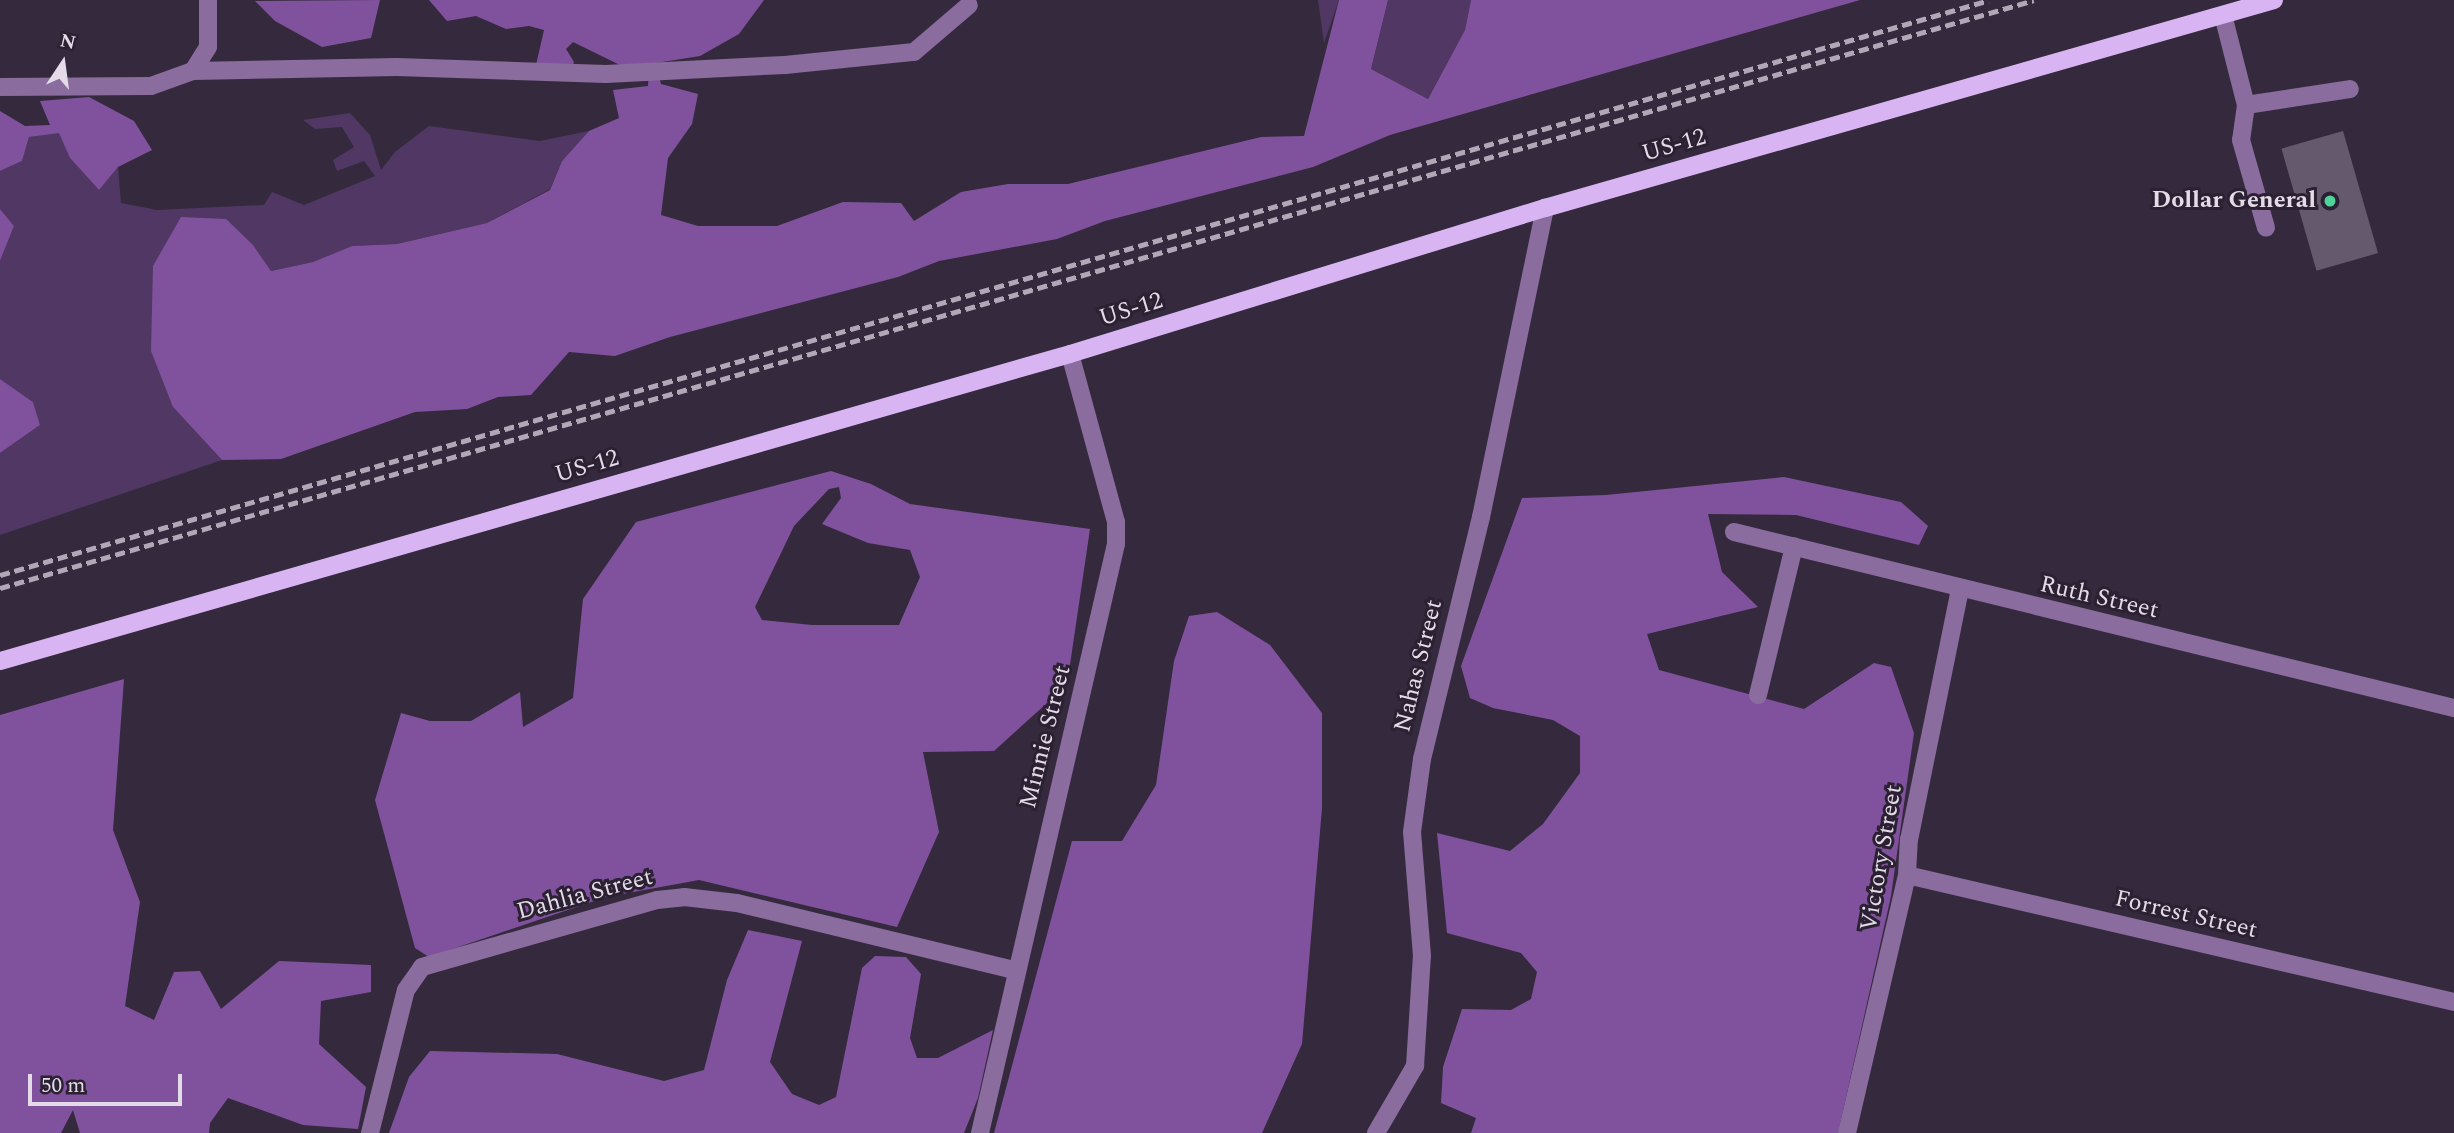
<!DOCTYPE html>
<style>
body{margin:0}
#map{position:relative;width:2454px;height:1133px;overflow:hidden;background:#352a3d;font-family:Spectral,serif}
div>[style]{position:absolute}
.green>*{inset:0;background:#513763}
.forest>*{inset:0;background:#80529d}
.building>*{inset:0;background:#65596d;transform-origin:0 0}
.minor>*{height:18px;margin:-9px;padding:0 9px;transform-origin:9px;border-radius:9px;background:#8a6c9f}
.major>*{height:18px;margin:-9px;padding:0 9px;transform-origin:9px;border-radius:9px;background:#d8b4f2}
.rail>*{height:5px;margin-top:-2.5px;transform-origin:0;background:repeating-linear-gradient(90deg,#b0a8b6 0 10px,transparent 0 15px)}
.dots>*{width:19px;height:19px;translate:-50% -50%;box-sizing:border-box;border:4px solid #2b2132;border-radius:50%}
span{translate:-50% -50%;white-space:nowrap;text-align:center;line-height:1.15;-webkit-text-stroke:6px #2b2132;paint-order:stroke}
.street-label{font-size:24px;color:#e3dce8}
.poi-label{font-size:24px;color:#e3dce8;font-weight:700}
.right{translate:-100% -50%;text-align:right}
.north{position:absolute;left:28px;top:28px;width:70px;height:70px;-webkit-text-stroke:5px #2b2132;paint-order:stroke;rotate:13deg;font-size:19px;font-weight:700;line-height:28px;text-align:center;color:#e3dce8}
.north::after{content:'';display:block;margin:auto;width:24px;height:32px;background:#e3dce8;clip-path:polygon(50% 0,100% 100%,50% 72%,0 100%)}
.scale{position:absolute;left:28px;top:1074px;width:154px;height:32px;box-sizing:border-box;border:4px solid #e3dce8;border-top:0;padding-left:9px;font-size:21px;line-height:24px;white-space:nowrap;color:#e3dce8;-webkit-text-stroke:5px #2b2132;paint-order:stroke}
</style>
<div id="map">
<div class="green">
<div style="clip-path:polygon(1318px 0,1339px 0,1324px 43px)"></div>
<div style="clip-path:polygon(1388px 0,1471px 0,1465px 30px,1428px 99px,1371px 69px)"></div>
<div style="clip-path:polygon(350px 113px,370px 135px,381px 170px,395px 152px,429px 126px,540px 141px,589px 131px,562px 161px,550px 189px,487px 223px,397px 244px,352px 246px,313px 262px,271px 271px,253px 245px,173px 407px,222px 460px,0 535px,0 453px,40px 425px,33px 402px,0 379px,0 261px,14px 226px,0 209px,0 171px,22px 161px,29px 137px,60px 132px,70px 158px,99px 190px,118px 167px,121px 203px,157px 210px,264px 205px,272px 192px,304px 205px,375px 176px,364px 161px,337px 171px,333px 160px,354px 147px,342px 127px,315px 129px,303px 120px)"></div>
</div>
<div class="forest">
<div style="clip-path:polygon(380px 0,371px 38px,322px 47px,275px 21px,255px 1px)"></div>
<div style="clip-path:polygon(429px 0,764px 0,739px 34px,700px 56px,656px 63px,661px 84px,698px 94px,692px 124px,668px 158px,661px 215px,698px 226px,777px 226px,843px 202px,901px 203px,914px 221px,961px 192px,1008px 184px,1068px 184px,1261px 137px,1304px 136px,1339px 0,1388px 0,1371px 69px,1428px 99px,1465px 30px,1471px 0,1860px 0,1390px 135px,1313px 167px,1105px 221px,1057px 239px,939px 261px,898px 277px,670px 337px,615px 356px,569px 352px,531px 395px,498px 397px,467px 409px,415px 412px,281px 459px,222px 460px,173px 407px,151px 351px,153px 266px,181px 217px,226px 219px,253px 245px,271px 271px,313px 262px,352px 246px,397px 244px,487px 223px,550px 190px,562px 161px,589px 131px,619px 118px,613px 90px,648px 86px,649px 64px,624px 67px,573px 42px,566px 49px,574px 62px,569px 78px,536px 65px,544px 30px,529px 26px,506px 29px,476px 16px,447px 21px)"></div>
<div style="clip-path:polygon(89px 97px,134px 121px,152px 150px,118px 167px,99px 190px,70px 158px,59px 133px,29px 137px,22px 161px,0 171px,0 111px,25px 126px,50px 125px,40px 101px)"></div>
<div style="clip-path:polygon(0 209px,14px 226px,0 261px)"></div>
<div style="clip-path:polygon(0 379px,33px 402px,40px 425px,0 453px)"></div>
<div style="clip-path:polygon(evenodd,831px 471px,871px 484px,910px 504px,1090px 529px,1067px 685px,994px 751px,923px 752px,939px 832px,897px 927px,699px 880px,606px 897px,429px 957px,415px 948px,375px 800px,401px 713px,430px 721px,471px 721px,520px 692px,523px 727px,573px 698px,583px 599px,636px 522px,831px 471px,839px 487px,841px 498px,822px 524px,868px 543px,910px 550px,920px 577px,899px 625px,812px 625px,762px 620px,755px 607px,794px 526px,829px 489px,839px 487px)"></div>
<div style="clip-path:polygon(1784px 477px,1901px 502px,1928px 526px,1919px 545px,1796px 515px,1708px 514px,1722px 572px,1758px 607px,1647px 634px,1659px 670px,1804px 709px,1874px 663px,1891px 667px,1914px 733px,1891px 896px,1838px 1133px,1471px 1133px,1476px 1118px,1441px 1103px,1443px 1067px,1462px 1009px,1511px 1010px,1531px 999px,1537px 972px,1521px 953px,1447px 933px,1437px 833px,1510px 851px,1543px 824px,1580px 773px,1580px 736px,1553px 720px,1493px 708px,1470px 698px,1461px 666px,1522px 498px,1606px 495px)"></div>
<div style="clip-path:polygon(1217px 612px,1270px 645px,1322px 713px,1322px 808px,1302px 1044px,1262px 1133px,994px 1133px,1072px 841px,1122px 841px,1156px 785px,1174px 661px,1189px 616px)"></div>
<div style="clip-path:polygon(124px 679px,113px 830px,140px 902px,125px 1006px,154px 1020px,174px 972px,200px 971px,221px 1009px,279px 961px,371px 965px,371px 992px,321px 1001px,319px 1044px,366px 1087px,358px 1129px,303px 1125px,228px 1098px,210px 1123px,209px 1133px,80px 1133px,73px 1110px,61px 1133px,0 1133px,0 715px)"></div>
<div style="clip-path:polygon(748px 930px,802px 941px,770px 1062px,792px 1094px,819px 1105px,836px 1097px,862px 968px,875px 956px,906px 957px,921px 974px,910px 1038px,917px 1058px,938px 1058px,993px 1030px,978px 1098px,964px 1133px,389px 1133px,409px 1077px,430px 1051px,557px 1054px,664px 1081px,704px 1070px,727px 980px)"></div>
</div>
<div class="building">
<div style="left:2343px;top:131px;width:127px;height:64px;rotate:74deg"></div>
</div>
<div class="minor">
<div style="left:2223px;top:15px;width:93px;rotate:75.7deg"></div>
<div style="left:2246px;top:105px;width:35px;rotate:98deg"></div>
<div style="left:2241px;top:140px;width:91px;rotate:74.1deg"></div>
<div style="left:193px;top:71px;width:204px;rotate:-1.1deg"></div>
<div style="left:397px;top:67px;width:209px;rotate:1.9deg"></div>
<div style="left:606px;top:74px;width:179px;rotate:-2.9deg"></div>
<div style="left:785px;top:65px;width:130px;rotate:-5.8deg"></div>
<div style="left:914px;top:52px;width:72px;rotate:-40.5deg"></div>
<div style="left:0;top:87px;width:151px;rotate:-0.4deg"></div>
<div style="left:151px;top:86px;width:45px;rotate:-19.7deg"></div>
<div style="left:193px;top:71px;width:28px;rotate:-58deg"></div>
<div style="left:208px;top:47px;width:47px;rotate:-90deg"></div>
<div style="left:2246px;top:105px;width:105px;rotate:-8.7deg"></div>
<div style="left:1734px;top:532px;width:741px;rotate:13.74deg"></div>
<div style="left:1758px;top:695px;width:153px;rotate:-76.4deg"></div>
<div style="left:1907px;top:875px;width:562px;rotate:13.07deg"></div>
<div style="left:370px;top:1133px;width:147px;rotate:-75.9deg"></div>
<div style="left:406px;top:990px;width:28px;rotate:-55deg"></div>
<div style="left:422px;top:967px;width:244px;rotate:-15.9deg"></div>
<div style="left:657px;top:900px;width:27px;rotate:-6deg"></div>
<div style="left:684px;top:897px;width:53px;rotate:6.5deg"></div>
<div style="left:737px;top:903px;width:286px;rotate:13.6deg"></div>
<div style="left:980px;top:1133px;width:604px;rotate:-77deg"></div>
<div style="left:1116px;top:544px;width:22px;rotate:-90deg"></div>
<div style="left:1116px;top:522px;width:174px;rotate:-105.3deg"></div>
<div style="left:1376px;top:1133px;width:78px;rotate:-59.8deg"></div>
<div style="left:1415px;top:1066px;width:110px;rotate:-86.4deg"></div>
<div style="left:1422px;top:956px;width:124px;rotate:-94.6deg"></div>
<div style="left:1412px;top:832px;width:74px;rotate:-82.2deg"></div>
<div style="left:1422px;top:759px;width:249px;rotate:-76.3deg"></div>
<div style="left:1481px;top:517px;width:316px;rotate:-78.3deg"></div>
<div style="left:1847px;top:1133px;width:265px;rotate:-76.9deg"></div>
<div style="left:1907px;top:875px;width:35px;rotate:-87deg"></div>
<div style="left:1909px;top:840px;width:255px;rotate:-78.5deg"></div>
</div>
<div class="major">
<div style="left:0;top:661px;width:1113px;rotate:-16.01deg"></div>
<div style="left:1070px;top:354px;width:497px;rotate:-17.1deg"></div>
<div style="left:1545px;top:208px;width:758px;rotate:-15.92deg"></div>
</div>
<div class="rail">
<div style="left:0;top:575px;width:2070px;rotate:-16.12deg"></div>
<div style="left:0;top:588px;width:2117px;rotate:-16.12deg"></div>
</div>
<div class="dots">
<div style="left:2330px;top:201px;background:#4fd399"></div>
</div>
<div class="street-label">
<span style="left:1674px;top:146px;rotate:-16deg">US-12</span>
<span style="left:1131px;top:310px;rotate:-17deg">US-12</span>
<span style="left:587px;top:467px;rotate:-16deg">US-12</span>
<span style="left:2099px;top:598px;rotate:13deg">Ruth Street</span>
<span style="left:1419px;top:666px;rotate:-76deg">Nahas Street</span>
<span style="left:1046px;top:737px;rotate:-76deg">Minnie Street</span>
<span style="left:1882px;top:858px;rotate:-80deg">Victory Street</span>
<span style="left:585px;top:895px;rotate:-15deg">Dahlia Street</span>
<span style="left:2186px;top:915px;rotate:13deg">Forrest Street</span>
</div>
<div class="poi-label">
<span class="right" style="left:2316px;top:201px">Dollar General</span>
</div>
<div class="north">N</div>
<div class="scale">50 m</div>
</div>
